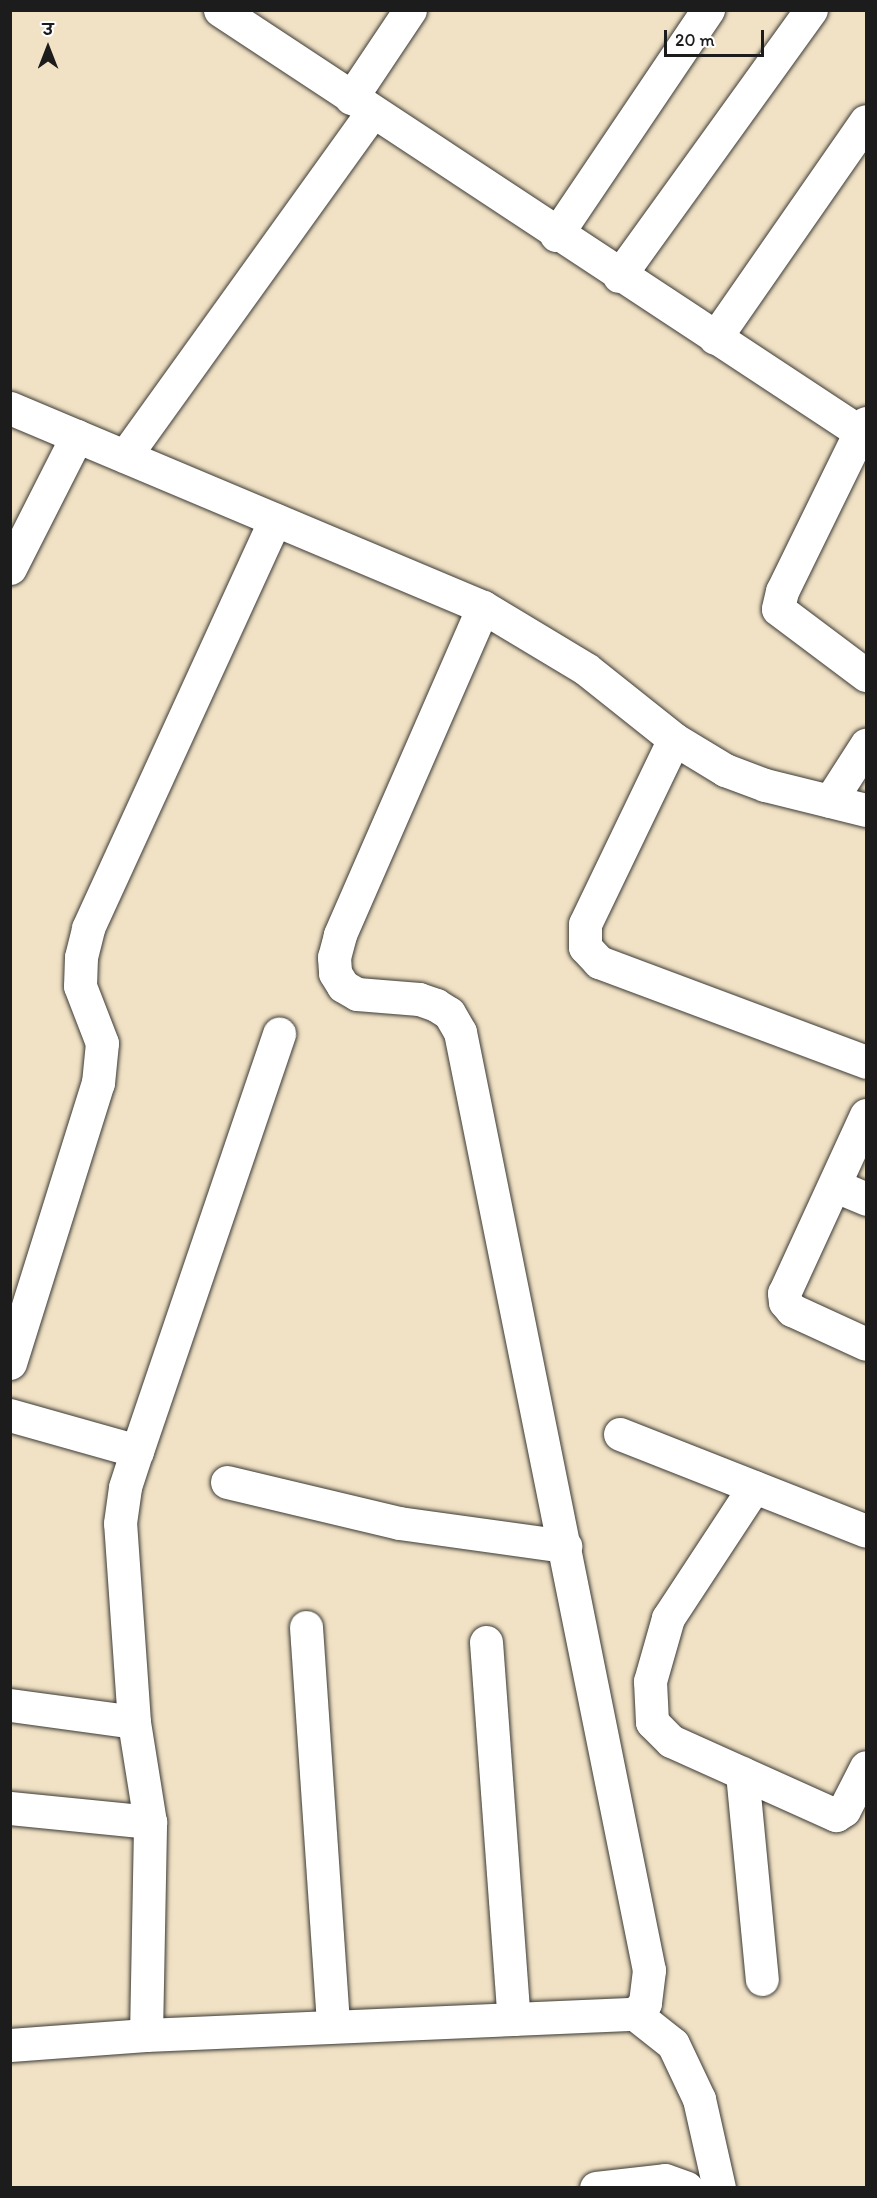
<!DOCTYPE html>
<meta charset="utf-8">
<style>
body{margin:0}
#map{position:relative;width:877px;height:2198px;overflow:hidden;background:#f1e2c5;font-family:Itim,"Playpen Sans Deva",sans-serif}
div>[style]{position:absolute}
.roads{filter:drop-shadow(0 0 2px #3c3a35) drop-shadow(0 0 2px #3c3a35)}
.minor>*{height:33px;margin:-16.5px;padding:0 16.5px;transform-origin:16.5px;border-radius:16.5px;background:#fff}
span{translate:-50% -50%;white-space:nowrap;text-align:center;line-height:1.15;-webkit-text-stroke:6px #fff;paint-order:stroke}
.frame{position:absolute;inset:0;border:12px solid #1c1c1c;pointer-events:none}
.north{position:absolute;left:18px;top:18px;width:60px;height:60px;-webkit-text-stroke:4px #fff;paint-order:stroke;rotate:0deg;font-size:16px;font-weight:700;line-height:24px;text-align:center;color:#1c1c1c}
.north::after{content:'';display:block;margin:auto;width:21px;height:27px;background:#1c1c1c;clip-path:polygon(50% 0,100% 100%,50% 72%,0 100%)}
.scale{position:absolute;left:664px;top:30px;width:100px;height:27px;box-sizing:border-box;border:3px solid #1c1c1c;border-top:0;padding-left:8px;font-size:18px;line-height:21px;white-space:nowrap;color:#1c1c1c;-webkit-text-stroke:4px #fff;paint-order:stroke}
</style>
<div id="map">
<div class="roads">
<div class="minor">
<div style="left:220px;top:10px;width:767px;rotate:33.4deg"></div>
<div style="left:860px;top:432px;width:11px;rotate:-56deg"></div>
<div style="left:351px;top:98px;width:106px;rotate:-56.2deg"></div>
<div style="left:556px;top:235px;width:272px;rotate:-56deg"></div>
<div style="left:619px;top:276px;width:328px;rotate:-54.2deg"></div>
<div style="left:715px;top:338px;width:264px;rotate:-55.2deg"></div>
<div style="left:10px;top:408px;width:513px;rotate:22.82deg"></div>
<div style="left:483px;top:607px;width:120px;rotate:31deg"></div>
<div style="left:586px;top:669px;width:112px;rotate:38.5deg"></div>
<div style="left:674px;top:739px;width:60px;rotate:31.3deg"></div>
<div style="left:725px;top:770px;width:43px;rotate:20.6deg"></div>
<div style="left:765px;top:785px;width:104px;rotate:13.9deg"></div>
<div style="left:860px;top:432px;width:177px;rotate:116.1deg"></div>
<div style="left:782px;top:591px;width:18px;rotate:103deg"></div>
<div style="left:778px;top:609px;width:110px;rotate:36.9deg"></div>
<div style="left:125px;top:456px;width:423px;rotate:-54.3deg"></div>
<div style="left:10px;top:568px;width:148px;rotate:-63.1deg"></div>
<div style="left:483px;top:607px;width:358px;rotate:113.6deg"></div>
<div style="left:340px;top:935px;width:23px;rotate:105deg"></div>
<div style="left:334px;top:957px;width:16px;rotate:86deg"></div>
<div style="left:335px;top:973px;width:15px;rotate:58deg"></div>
<div style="left:343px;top:986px;width:16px;rotate:30deg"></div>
<div style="left:357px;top:994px;width:62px;rotate:4.6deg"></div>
<div style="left:419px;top:999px;width:18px;rotate:19deg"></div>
<div style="left:436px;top:1005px;width:15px;rotate:32deg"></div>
<div style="left:449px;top:1013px;width:22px;rotate:60deg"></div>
<div style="left:460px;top:1032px;width:957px;rotate:78.61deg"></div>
<div style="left:649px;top:1970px;width:33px;rotate:97deg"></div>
<div style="left:645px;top:2003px;width:15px;rotate:132deg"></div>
<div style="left:674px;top:739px;width:205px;rotate:115.7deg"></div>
<div style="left:585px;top:924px;width:23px;rotate:90deg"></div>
<div style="left:585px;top:947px;width:21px;rotate:47deg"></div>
<div style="left:599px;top:962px;width:285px;rotate:20.5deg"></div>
<div style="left:830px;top:801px;width:67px;rotate:-57.3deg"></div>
<div style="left:866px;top:1115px;width:196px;rotate:114.7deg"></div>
<div style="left:784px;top:1293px;width:9px;rotate:84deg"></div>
<div style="left:785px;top:1302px;width:11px;rotate:49deg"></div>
<div style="left:792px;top:1310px;width:81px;rotate:24.7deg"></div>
<div style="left:836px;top:1186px;width:33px;rotate:23deg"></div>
<div style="left:10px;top:1363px;width:294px;rotate:-72.6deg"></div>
<div style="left:98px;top:1083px;width:40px;rotate:-84.3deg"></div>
<div style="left:102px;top:1043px;width:61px;rotate:-111.1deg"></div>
<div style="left:80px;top:986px;width:29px;rotate:-88deg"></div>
<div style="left:81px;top:957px;width:30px;rotate:-76deg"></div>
<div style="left:88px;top:928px;width:449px;rotate:-65.4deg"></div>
<div style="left:10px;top:1415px;width:132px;rotate:15.8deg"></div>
<div style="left:620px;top:1434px;width:264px;rotate:21.5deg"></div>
<div style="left:227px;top:1482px;width:177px;rotate:13.4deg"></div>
<div style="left:399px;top:1523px;width:168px;rotate:7.9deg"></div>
<div style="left:754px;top:1487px;width:157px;rotate:123.3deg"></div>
<div style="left:668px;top:1618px;width:66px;rotate:105.9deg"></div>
<div style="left:650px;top:1681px;width:41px;rotate:87.2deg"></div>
<div style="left:652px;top:1722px;width:27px;rotate:45deg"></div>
<div style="left:671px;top:1741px;width:181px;rotate:24.2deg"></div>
<div style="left:836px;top:1815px;width:9px;rotate:-32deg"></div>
<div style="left:844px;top:1810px;width:48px;rotate:-62.9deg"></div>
<div style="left:306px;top:1627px;width:400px;rotate:86.1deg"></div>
<div style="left:486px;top:1642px;width:378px;rotate:85.8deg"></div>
<div style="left:10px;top:1705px;width:125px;rotate:7.8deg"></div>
<div style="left:742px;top:1773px;width:207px;rotate:84.5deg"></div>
<div style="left:10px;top:1808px;width:141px;rotate:5.7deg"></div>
<div style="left:146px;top:2035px;width:213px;rotate:-88.9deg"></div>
<div style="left:150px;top:1822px;width:101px;rotate:-99.1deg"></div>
<div style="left:134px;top:1722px;width:199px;rotate:-94deg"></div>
<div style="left:120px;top:1523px;width:36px;rotate:-82deg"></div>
<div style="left:125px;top:1487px;width:38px;rotate:-72deg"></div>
<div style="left:137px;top:1451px;width:441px;rotate:-71.2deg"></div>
<div style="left:10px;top:2045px;width:136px;rotate:-4.2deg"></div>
<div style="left:146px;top:2035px;width:489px;rotate:-2.5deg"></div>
<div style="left:635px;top:2014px;width:48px;rotate:38.3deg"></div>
<div style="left:673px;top:2044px;width:61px;rotate:64.7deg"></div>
<div style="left:699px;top:2099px;width:91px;rotate:77.3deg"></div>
<div style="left:596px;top:2188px;width:69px;rotate:-6.6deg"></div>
<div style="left:665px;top:2180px;width:23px;rotate:20deg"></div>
</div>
</div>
<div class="frame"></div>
<div class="north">उ</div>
<div class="scale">20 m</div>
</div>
